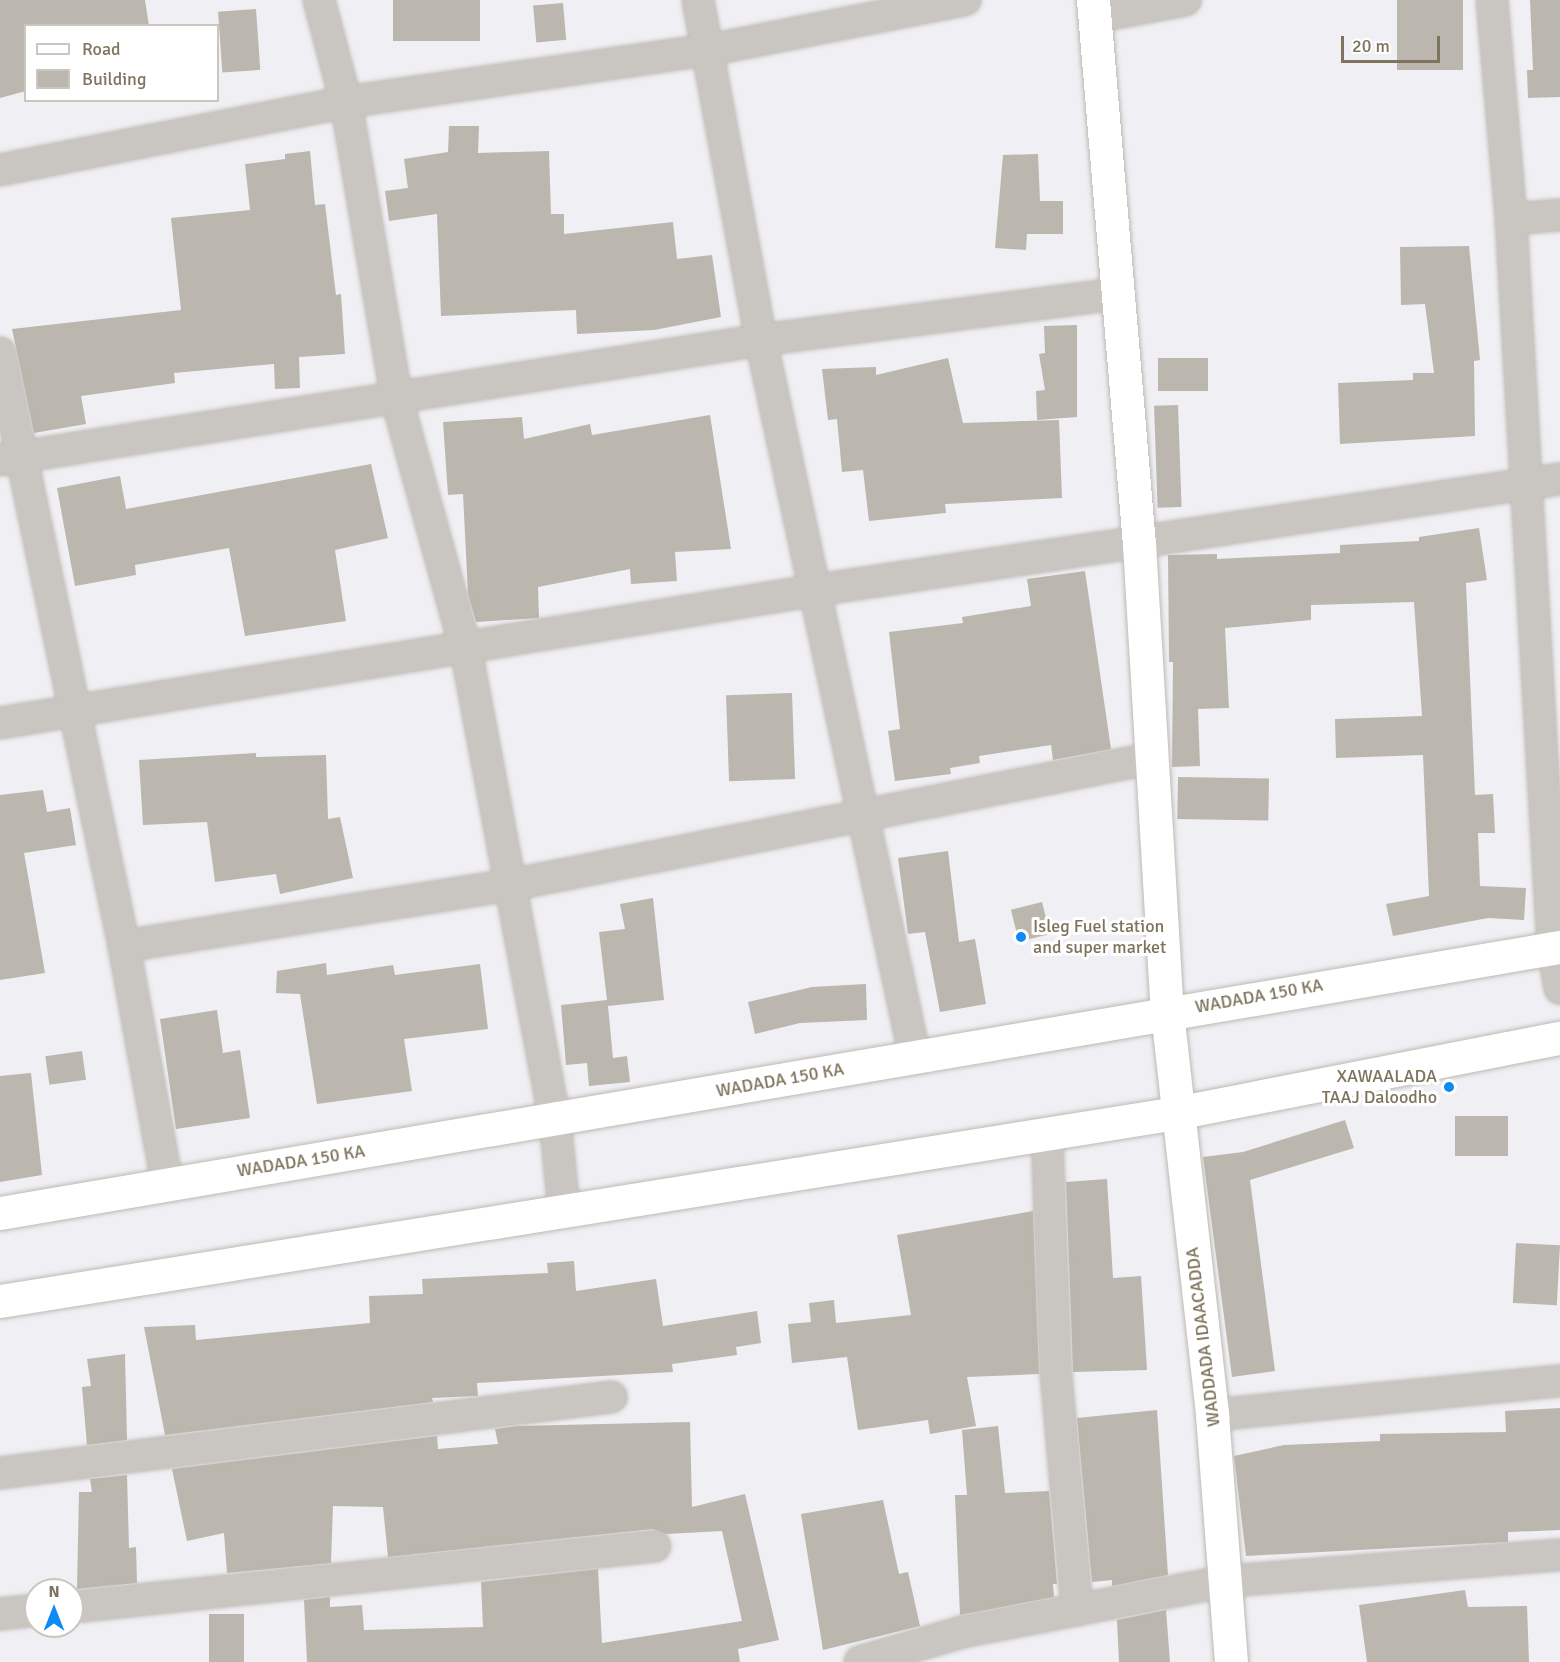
<!DOCTYPE html>
<style>
body{margin:0}
#map{position:relative;width:1560px;height:1662px;overflow:hidden;background:#f0eff4;font-family:Signika,sans-serif}
div>[style]{position:absolute}
.building>*{inset:0;background:#bbb6ae;transform-origin:0 0}
.roads{filter:drop-shadow(0 0 2px #bdbab3) drop-shadow(0 0 2px #bdbab3)}
.street>*{height:30px;margin:-15px;padding:0 15px;transform-origin:15px;border-radius:15px;background:#c9c6c1}
.secondary>*{height:33px;margin:-16.5px;padding:0 16.5px;transform-origin:16.5px;border-radius:16.5px;background:#fff}
.dots>*{width:16px;height:16px;translate:-50% -50%;box-sizing:border-box;border:3px solid #fff;border-radius:50%}
span{translate:-50% -50%;white-space:nowrap;text-align:center;line-height:1.15;-webkit-text-stroke:6px #fff;paint-order:stroke}
.poi-label{font-size:18px;color:#7e735c}
.left{translate:0 -50%;text-align:left}
.right{translate:-100% -50%;text-align:right}
.street-label{font-size:18px;color:#7e735c}
.legend{position:absolute;left:24px;top:24px;width:195px;height:78px;box-sizing:border-box;background:#fff;border:2px solid #cbc7be;margin:0;padding:8px 10px;list-style:none;font-size:18px;color:#7e735c}
.legend li{display:flex;align-items:center;gap:12px;height:30px}
.legend b{width:30px;border:2px solid #cbc7be}
.north{position:absolute;left:24px;top:1578px;width:60px;height:60px;box-sizing:border-box;background:#fff;border:2px solid #cbc7be;border-radius:50%;rotate:0deg;font-size:16px;font-weight:700;line-height:24px;text-align:center;color:#7e735c}
.north::after{content:'';display:block;margin:auto;width:21px;height:27px;background:#0f8af4;clip-path:polygon(50% 0,100% 100%,50% 72%,0 100%)}
.scale{position:absolute;left:1341px;top:36px;width:99px;height:27px;box-sizing:border-box;border:3px solid #7e735c;border-top:0;padding-left:8px;font-size:18px;line-height:21px;white-space:nowrap;color:#7e735c;-webkit-text-stroke:4px #fff;paint-order:stroke}
</style>
<div id="map">
<div class="building">
<div style="clip-path:polygon(0 0,145px 0,149px 26px,26px 26px,26px 91px,0 98px)"></div>
<div style="left:393px;top:0;width:87px;height:41px"></div>
<div style="left:1397px;top:0;width:66px;height:70px"></div>
<div style="clip-path:polygon(1530px 0,1560px 0,1560px 97px,1528px 98px,1527px 70px,1533px 70px)"></div>
<div style="left:563px;top:3px;width:37px;height:30px;rotate:85deg"></div>
<div style="left:256px;top:9px;width:61px;height:38px;rotate:86deg"></div>
<div style="clip-path:polygon(449px 126px,479px 126px,478px 153px,549px 151px,551px 214px,564px 214px,564px 234px,673px 222px,677px 259px,712px 255px,721px 317px,654px 330px,577px 334px,576px 310px,441px 316px,437px 214px,389px 221px,385px 191px,408px 188px,404px 159px,448px 152px)"></div>
<div style="clip-path:polygon(310px 151px,315px 205px,325px 204px,336px 295px,341px 294px,345px 354px,299px 357px,300px 388px,275px 389px,274px 364px,174px 373px,175px 383px,81px 396px,86px 424px,34px 433px,12px 329px,181px 310px,171px 218px,250px 210px,245px 164px,285px 159px,285px 154px)"></div>
<div style="clip-path:polygon(1038px 154px,1040px 201px,1063px 201px,1063px 234px,1027px 234px,1026px 250px,995px 248px,1003px 155px)"></div>
<div style="clip-path:polygon(1469px 246px,1480px 360px,1474px 361px,1475px 436px,1340px 444px,1338px 383px,1413px 380px,1413px 373px,1434px 373px,1425px 304px,1401px 305px,1400px 247px)"></div>
<div style="clip-path:polygon(1077px 325px,1077px 417px,1037px 420px,1036px 391px,1045px 390px,1039px 354px,1045px 353px,1044px 326px)"></div>
<div style="clip-path:polygon(948px 358px,963px 423px,1059px 420px,1062px 498px,945px 504px,946px 513px,869px 521px,863px 470px,842px 472px,837px 419px,828px 420px,822px 369px,876px 367px,876px 375px)"></div>
<div style="left:1158px;top:358px;width:50px;height:33px"></div>
<div style="left:1178px;top:405px;width:102px;height:24px;rotate:88deg"></div>
<div style="clip-path:polygon(710px 415px,731px 549px,675px 552px,677px 581px,631px 584px,630px 569px,538px 587px,539px 618px,476px 622px,468px 594px,463px 494px,448px 495px,443px 422px,522px 417px,524px 439px,590px 424px,592px 435px)"></div>
<div style="clip-path:polygon(371px 464px,388px 538px,335px 550px,346px 621px,245px 636px,229px 548px,135px 565px,136px 575px,75px 586px,57px 488px,120px 476px,126px 509px)"></div>
<div style="clip-path:polygon(1479px 528px,1487px 580px,1466px 583px,1475px 795px,1493px 794px,1495px 833px,1478px 833px,1480px 886px,1526px 888px,1524px 920px,1488px 918px,1393px 936px,1386px 904px,1429px 896px,1423px 755px,1336px 758px,1335px 719px,1422px 716px,1414px 602px,1311px 605px,1311px 620px,1225px 628px,1229px 708px,1198px 709px,1200px 766px,1172px 767px,1173px 662px,1169px 662px,1168px 555px,1217px 554px,1217px 559px,1340px 553px,1340px 545px,1419px 541px,1419px 537px)"></div>
<div style="clip-path:polygon(1085px 571px,1111px 749px,1053px 760px,1051px 745px,979px 756px,980px 763px,950px 768px,951px 774px,895px 781px,888px 731px,900px 729px,889px 632px,963px 623px,962px 617px,1031px 606px,1027px 579px)"></div>
<div style="left:792px;top:693px;width:86px;height:66px;rotate:88deg"></div>
<div style="clip-path:polygon(256px 753px,256px 757px,326px 755px,328px 819px,340px 817px,353px 878px,280px 894px,276px 874px,215px 882px,207px 822px,143px 825px,139px 760px)"></div>
<div style="left:1178px;top:777px;width:91px;height:42px;rotate:1deg"></div>
<div style="clip-path:polygon(43px 790px,47px 812px,70px 808px,76px 845px,24px 853px,45px 973px,0 980px,0 795px)"></div>
<div style="clip-path:polygon(948px 851px,959px 942px,975px 939px,986px 1004px,940px 1012px,925px 932px,908px 934px,898px 858px)"></div>
<div style="clip-path:polygon(653px 898px,664px 1000px,608px 1006px,613px 1058px,627px 1056px,630px 1082px,589px 1086px,587px 1063px,566px 1065px,561px 1005px,607px 1000px,599px 932px,625px 929px,620px 904px)"></div>
<div style="left:1042px;top:902px;width:33px;height:32px;rotate:76deg"></div>
<div style="clip-path:polygon(326px 963px,327px 975px,393px 965px,395px 975px,480px 964px,488px 1029px,404px 1039px,412px 1091px,317px 1104px,300px 994px,276px 993px,277px 971px)"></div>
<div style="clip-path:polygon(866px 984px,867px 1020px,800px 1023px,755px 1034px,748px 1002px,812px 987px)"></div>
<div style="clip-path:polygon(217px 1010px,223px 1053px,240px 1050px,250px 1118px,176px 1129px,160px 1019px)"></div>
<div style="left:82px;top:1051px;width:29px;height:37px;rotate:82deg"></div>
<div style="clip-path:polygon(31px 1073px,42px 1175px,0 1182px,0 1076px)"></div>
<div style="left:1508px;top:1116px;width:40px;height:53px;rotate:90deg"></div>
<div style="clip-path:polygon(1345px 1120px,1354px 1148px,1250px 1180px,1275px 1371px,1232px 1377px,1203px 1157px,1243px 1152px)"></div>
<div style="clip-path:polygon(1107px 1179px,1113px 1278px,1141px 1276px,1147px 1370px,1073px 1372px,1066px 1182px)"></div>
<div style="clip-path:polygon(1033px 1211px,1039px 1374px,967px 1377px,976px 1426px,930px 1434px,928px 1420px,858px 1430px,847px 1357px,792px 1363px,788px 1324px,811px 1322px,809px 1303px,834px 1300px,836px 1323px,911px 1315px,897px 1235px)"></div>
<div style="left:1516px;top:1243px;width:44px;height:60px;rotate:3deg"></div>
<div style="clip-path:polygon(574px 1261px,576px 1291px,656px 1279px,663px 1326px,757px 1311px,761px 1343px,736px 1347px,737px 1355px,672px 1364px,673px 1372px,477px 1383px,478px 1396px,432px 1398px,433px 1402px,165px 1435px,144px 1327px,195px 1325px,196px 1340px,370px 1323px,369px 1296px,423px 1294px,422px 1279px,548px 1273px,547px 1263px)"></div>
<div style="clip-path:polygon(125px 1354px,127px 1440px,87px 1445px,82px 1387px,91px 1386px,87px 1359px)"></div>
<div style="clip-path:polygon(1560px 1408px,1560px 1530px,1508px 1532px,1508px 1542px,1246px 1556px,1234px 1456px,1284px 1445px,1380px 1441px,1380px 1434px,1506px 1432px,1505px 1411px)"></div>
<div style="clip-path:polygon(1157px 1410px,1168px 1575px,1112px 1586px,1112px 1580px,1092px 1582px,1077px 1418px)"></div>
<div style="clip-path:polygon(690px 1422px,692px 1507px,745px 1494px,779px 1640px,738px 1649px,740px 1662px,307px 1662px,304px 1600px,330px 1597px,330px 1607px,362px 1605px,364px 1630px,483px 1627px,481px 1582px,598px 1569px,602px 1643px,742px 1621px,722px 1531px,666px 1534px,653px 1529px,388px 1557px,383px 1507px,333px 1506px,331px 1563px,227px 1573px,224px 1533px,187px 1541px,172px 1469px,437px 1436px,438px 1449px,498px 1444px,495px 1429px,517px 1426px)"></div>
<div style="clip-path:polygon(998px 1426px,1005px 1493px,1049px 1491px,1057px 1584px,1053px 1584px,1054px 1597px,960px 1615px,955px 1495px,967px 1495px,962px 1430px)"></div>
<div style="clip-path:polygon(127px 1475px,129px 1548px,136px 1547px,137px 1583px,77px 1589px,79px 1492px,92px 1492px,90px 1479px)"></div>
<div style="clip-path:polygon(883px 1500px,899px 1574px,908px 1572px,920px 1626px,823px 1650px,801px 1514px)"></div>
<div style="clip-path:polygon(1465px 1590px,1468px 1607px,1527px 1606px,1529px 1662px,1367px 1662px,1359px 1605px)"></div>
<div style="clip-path:polygon(1166px 1610px,1170px 1662px,1119px 1662px,1117px 1620px)"></div>
<div style="left:209px;top:1614px;width:35px;height:48px"></div>
</div>
<div class="roads">
<div class="street">
<div style="left:319px;top:0;width:106px;rotate:75.2deg"></div>
<div style="left:346px;top:102px;width:298px;rotate:80.3deg"></div>
<div style="left:396px;top:396px;width:263px;rotate:74.6deg"></div>
<div style="left:466px;top:650px;width:477px;rotate:79.3deg"></div>
<div style="left:555px;top:1119px;width:92px;rotate:84.4deg"></div>
<div style="left:698px;top:0;width:346px;rotate:79.5deg"></div>
<div style="left:761px;top:340px;width:733px;rotate:77.88deg"></div>
<div style="left:1492px;top:0;width:220px;rotate:85deg"></div>
<div style="left:1511px;top:219px;width:730px;rotate:86.7deg"></div>
<div style="left:1553px;top:948px;width:41px;rotate:80.1deg"></div>
<div style="left:1094px;top:17px;width:93px;rotate:-10.6deg"></div>
<div style="left:0;top:170px;width:353px;rotate:-11.1deg"></div>
<div style="left:346px;top:102px;width:367px;rotate:-8.2deg"></div>
<div style="left:709px;top:50px;width:261px;rotate:-11.1deg"></div>
<div style="left:1511px;top:219px;width:49px;rotate:-4.7deg"></div>
<div style="left:0;top:353px;width:606px;rotate:78.19deg"></div>
<div style="left:124px;top:946px;width:240px;rotate:79.7deg"></div>
<div style="left:0;top:460px;width:770px;rotate:-8.96deg"></div>
<div style="left:761px;top:340px;width:357px;rotate:-7.4deg"></div>
<div style="left:0;top:723px;width:828px;rotate:-9.25deg"></div>
<div style="left:817px;top:590px;width:751px;rotate:-8.5deg"></div>
<div style="left:124px;top:946px;width:392px;rotate:-9deg"></div>
<div style="left:511px;top:885px;width:654px;rotate:-11.19deg"></div>
<div style="left:1047px;top:1134px;width:240px;rotate:87.9deg"></div>
<div style="left:1056px;top:1374px;width:237px;rotate:84.9deg"></div>
<div style="left:1212px;top:1415px;width:350px;rotate:-5.6deg"></div>
<div style="left:0;top:1473px;width:616px;rotate:-7.09deg"></div>
<div style="left:72px;top:1607px;width:586px;rotate:-5.97deg"></div>
<div style="left:0;top:1614px;width:36px;rotate:-6deg"></div>
<div style="left:860px;top:1662px;width:106px;rotate:-16.4deg"></div>
<div style="left:962px;top:1632px;width:270px;rotate:-10.9deg"></div>
<div style="left:1227px;top:1581px;width:334px;rotate:-4.5deg"></div>
</div>
<div class="secondary">
<div style="left:1093px;top:0;width:546px;rotate:85.17deg"></div>
<div style="left:1139px;top:544px;width:469px;rotate:86.6deg"></div>
<div style="left:1167px;top:1012px;width:406px;rotate:83.6deg"></div>
<div style="left:1212px;top:1415px;width:248px;rotate:85.6deg"></div>
<div style="left:0;top:1213px;width:1583px;rotate:-9.68deg"></div>
<div style="left:0;top:1301px;width:1191px;rotate:-9.08deg"></div>
<div style="left:1176px;top:1113px;width:391px;rotate:-11.1deg"></div>
</div>
</div>
<div class="dots">
<div style="left:1021px;top:937px;background:#0f8af4"></div>
<div style="left:1449px;top:1087px;background:#0f8af4"></div>
</div>
<div class="poi-label">
<span class="left" style="left:1033px;top:937px">Isleg Fuel station<br>and super market</span>
<span class="right" style="left:1437px;top:1087px">XAWAALADA<br>TAAJ Daloodho</span>
</div>
<div class="street-label">
<span style="left:1259px;top:996px;rotate:-10deg">WADADA 150 KA</span>
<span style="left:780px;top:1080px;rotate:-10deg">WADADA 150 KA</span>
<span style="left:301px;top:1161px;rotate:-9deg">WADADA 150 KA</span>
<span style="left:1203px;top:1337px;rotate:-97deg">WADDADA IDAACADDA</span>
</div>
<ul class="legend">
<li><b style="height:8px;background:#fff"></b>Road</li>
<li><b style="height:16px;background:#bbb6ae"></b>Building</li>
</ul>
<div class="north">N</div>
<div class="scale">20 m</div>
</div>
